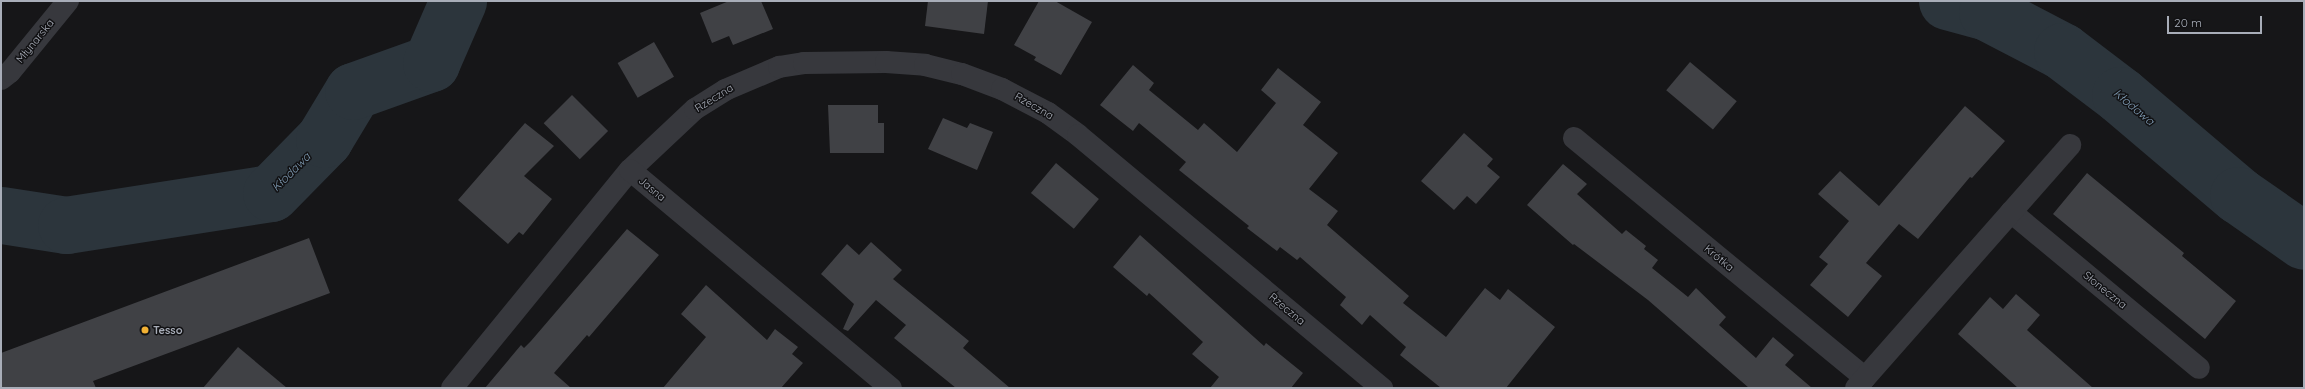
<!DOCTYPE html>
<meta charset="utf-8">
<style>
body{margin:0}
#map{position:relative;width:2305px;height:389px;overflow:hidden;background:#161618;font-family:Quicksand,sans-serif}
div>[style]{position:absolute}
.river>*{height:57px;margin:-28.5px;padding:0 28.5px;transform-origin:28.5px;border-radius:28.5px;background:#2c353c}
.building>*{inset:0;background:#404145;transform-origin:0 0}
.minor>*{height:22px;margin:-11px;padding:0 11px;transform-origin:11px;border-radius:11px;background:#37383d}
.dots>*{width:11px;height:11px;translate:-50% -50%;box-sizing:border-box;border:2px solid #111113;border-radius:50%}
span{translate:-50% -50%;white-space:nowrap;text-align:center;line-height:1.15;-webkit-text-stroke:3px #111113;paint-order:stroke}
.street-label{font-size:11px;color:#a8adb8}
.poi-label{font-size:11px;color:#a8adb8;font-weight:700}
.left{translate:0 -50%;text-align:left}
.water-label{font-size:12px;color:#7f9bb3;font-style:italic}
.frame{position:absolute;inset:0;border:2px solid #a8adb8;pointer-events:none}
.scale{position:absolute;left:2167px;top:16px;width:95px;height:18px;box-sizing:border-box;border:2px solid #a8adb8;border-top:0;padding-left:5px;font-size:12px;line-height:14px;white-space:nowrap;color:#a8adb8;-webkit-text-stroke:3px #111113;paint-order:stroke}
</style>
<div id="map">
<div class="river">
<div style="left:1947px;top:1px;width:41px;rotate:15.4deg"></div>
<div style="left:1987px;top:12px;width:85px;rotate:27.5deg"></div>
<div style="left:2062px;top:51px;width:73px;rotate:37.2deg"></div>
<div style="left:2120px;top:95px;width:155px;rotate:40.3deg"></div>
<div style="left:2238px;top:195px;width:80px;rotate:34.9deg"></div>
<div style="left:1px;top:215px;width:66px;rotate:8.7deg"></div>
<div style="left:66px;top:225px;width:207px;rotate:-8.9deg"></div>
<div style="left:271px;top:193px;width:76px;rotate:-45.5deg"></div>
<div style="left:324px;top:139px;width:56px;rotate:-58.9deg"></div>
<div style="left:353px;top:91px;width:83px;rotate:-19.7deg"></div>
<div style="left:431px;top:63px;width:68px;rotate:-66.5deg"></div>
</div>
<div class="building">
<div style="clip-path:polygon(729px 1px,761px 1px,773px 29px,733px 45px,729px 36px,712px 43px,700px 13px)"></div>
<div style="clip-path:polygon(928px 1px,988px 1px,984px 34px,925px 26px)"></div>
<div style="clip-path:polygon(1039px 1px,1055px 1px,1092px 22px,1061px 75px,1034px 60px,1036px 57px,1014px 45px)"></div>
<div style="left:654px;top:42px;width:40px;height:42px;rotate:60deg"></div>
<div style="left:1690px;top:62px;width:61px;height:37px;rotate:40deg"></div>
<div style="clip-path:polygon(1133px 65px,1154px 83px,1149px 90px,1198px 130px,1204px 123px,1237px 152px,1276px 103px,1261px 90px,1278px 68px,1321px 102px,1303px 125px,1338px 153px,1309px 189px,1338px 211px,1327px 225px,1409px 296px,1403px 303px,1446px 337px,1485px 288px,1500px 300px,1508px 289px,1555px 327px,1506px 388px,1441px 388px,1400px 355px,1406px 347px,1370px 315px,1362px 325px,1340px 305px,1346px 297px,1300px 257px,1297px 260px,1280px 247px,1277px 251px,1247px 228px,1249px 226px,1179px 170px,1186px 162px,1139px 123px,1133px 131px,1100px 105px)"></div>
<div style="left:572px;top:95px;width:51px;height:40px;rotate:45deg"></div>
<div style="clip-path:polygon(828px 105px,878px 105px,878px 123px,884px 123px,884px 153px,830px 153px)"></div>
<div style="clip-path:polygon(1965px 106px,2005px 141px,1972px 178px,1970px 177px,1918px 239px,1899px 224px,1866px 263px,1882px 276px,1848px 317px,1810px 285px,1828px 264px,1819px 257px,1849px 221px,1818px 194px,1840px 171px,1879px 206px)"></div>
<div style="clip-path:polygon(943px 118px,967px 128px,970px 123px,993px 132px,977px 170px,928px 149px)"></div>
<div style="clip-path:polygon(525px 123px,554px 146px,524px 176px,552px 199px,523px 235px,519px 232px,508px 244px,458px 200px)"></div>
<div style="clip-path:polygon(1464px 133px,1493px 159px,1487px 166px,1500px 177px,1476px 204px,1467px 196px,1454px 210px,1421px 181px)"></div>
<div style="left:1056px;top:163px;width:56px;height:39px;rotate:40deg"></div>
<div style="clip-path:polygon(1563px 164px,1587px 184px,1577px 194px,1622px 234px,1626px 230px,1646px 246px,1644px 249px,1658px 260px,1652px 268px,1688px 297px,1696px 288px,1726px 317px,1719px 325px,1756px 358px,1773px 337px,1794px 355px,1785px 365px,1812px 388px,1749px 388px,1648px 300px,1574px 244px,1573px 245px,1527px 205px)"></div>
<div style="clip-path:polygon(2087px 173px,2184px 253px,2182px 256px,2236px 301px,2205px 339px,2053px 214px)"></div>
<div style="clip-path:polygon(627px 229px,659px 255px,589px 337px,587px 335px,554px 373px,571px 388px,485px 388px,521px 345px,524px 348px,531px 341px)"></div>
<div style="clip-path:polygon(1140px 235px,1264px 346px,1266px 343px,1303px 373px,1291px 388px,1210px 388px,1219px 377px,1192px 354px,1203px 342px,1149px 293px,1147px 296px,1113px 267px)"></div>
<div style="clip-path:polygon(309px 238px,330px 293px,93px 381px,96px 388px,1px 388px,1px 353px)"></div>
<div style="clip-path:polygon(871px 242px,902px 270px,893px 279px,969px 341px,963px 348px,1010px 388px,956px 388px,894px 338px,906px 325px,876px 300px,848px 331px,843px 329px,854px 304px,821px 274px,847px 244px,859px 255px)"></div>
<div style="clip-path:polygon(706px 285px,767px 340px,775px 329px,798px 347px,792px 354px,803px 363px,781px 388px,663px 388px,706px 337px,681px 314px)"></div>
<div style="clip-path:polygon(2016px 294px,2040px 315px,2027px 330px,2093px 388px,2018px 388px,1958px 334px,1990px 297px,2003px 309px)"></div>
<div style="clip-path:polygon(238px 347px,287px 388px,203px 388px)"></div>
</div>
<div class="minor">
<div style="left:1px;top:79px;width:11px;rotate:-38deg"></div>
<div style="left:10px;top:72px;width:92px;rotate:-50.8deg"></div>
<div style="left:1574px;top:138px;width:377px;rotate:39.5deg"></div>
<div style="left:630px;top:170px;width:89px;rotate:-43.2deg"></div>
<div style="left:695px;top:109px;width:36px;rotate:-32deg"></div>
<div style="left:725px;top:90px;width:59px;rotate:-23.1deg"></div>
<div style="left:779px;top:67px;width:25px;rotate:-9deg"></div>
<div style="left:804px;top:63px;width:82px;rotate:-0.7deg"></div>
<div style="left:886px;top:62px;width:39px;rotate:4deg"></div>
<div style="left:925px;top:65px;width:38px;rotate:14deg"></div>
<div style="left:962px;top:74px;width:43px;rotate:20.6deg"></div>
<div style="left:1002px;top:89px;width:52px;rotate:27.6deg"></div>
<div style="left:1048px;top:113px;width:37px;rotate:36deg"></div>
<div style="left:1078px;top:135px;width:396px;rotate:39.8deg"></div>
<div style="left:2011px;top:212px;width:244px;rotate:39.7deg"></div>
<div style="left:452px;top:388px;width:281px;rotate:-50.8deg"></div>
<div style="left:630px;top:170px;width:340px;rotate:39.9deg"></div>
<div style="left:1856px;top:388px;width:324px;rotate:-48.6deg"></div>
</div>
<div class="dots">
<div style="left:145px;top:330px;background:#f2b134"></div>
</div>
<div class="street-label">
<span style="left:35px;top:41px;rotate:-51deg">Młynarska</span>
<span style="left:714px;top:98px;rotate:-32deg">Rzeczna</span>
<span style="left:1034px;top:106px;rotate:30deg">Rzeczna</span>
<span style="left:652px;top:189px;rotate:40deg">Jasna</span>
<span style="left:1719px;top:258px;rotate:40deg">Krótka</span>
<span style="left:2105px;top:290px;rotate:39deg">Słoneczna</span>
<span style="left:1287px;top:309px;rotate:40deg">Rzeczna</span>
</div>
<div class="poi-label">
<span class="left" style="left:153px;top:330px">Tesso</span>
</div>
<div class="water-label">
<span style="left:2134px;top:107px;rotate:40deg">Kłodawa</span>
<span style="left:291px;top:172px;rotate:-45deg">Kłodawa</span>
</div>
<div class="frame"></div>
<div class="scale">20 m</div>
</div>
